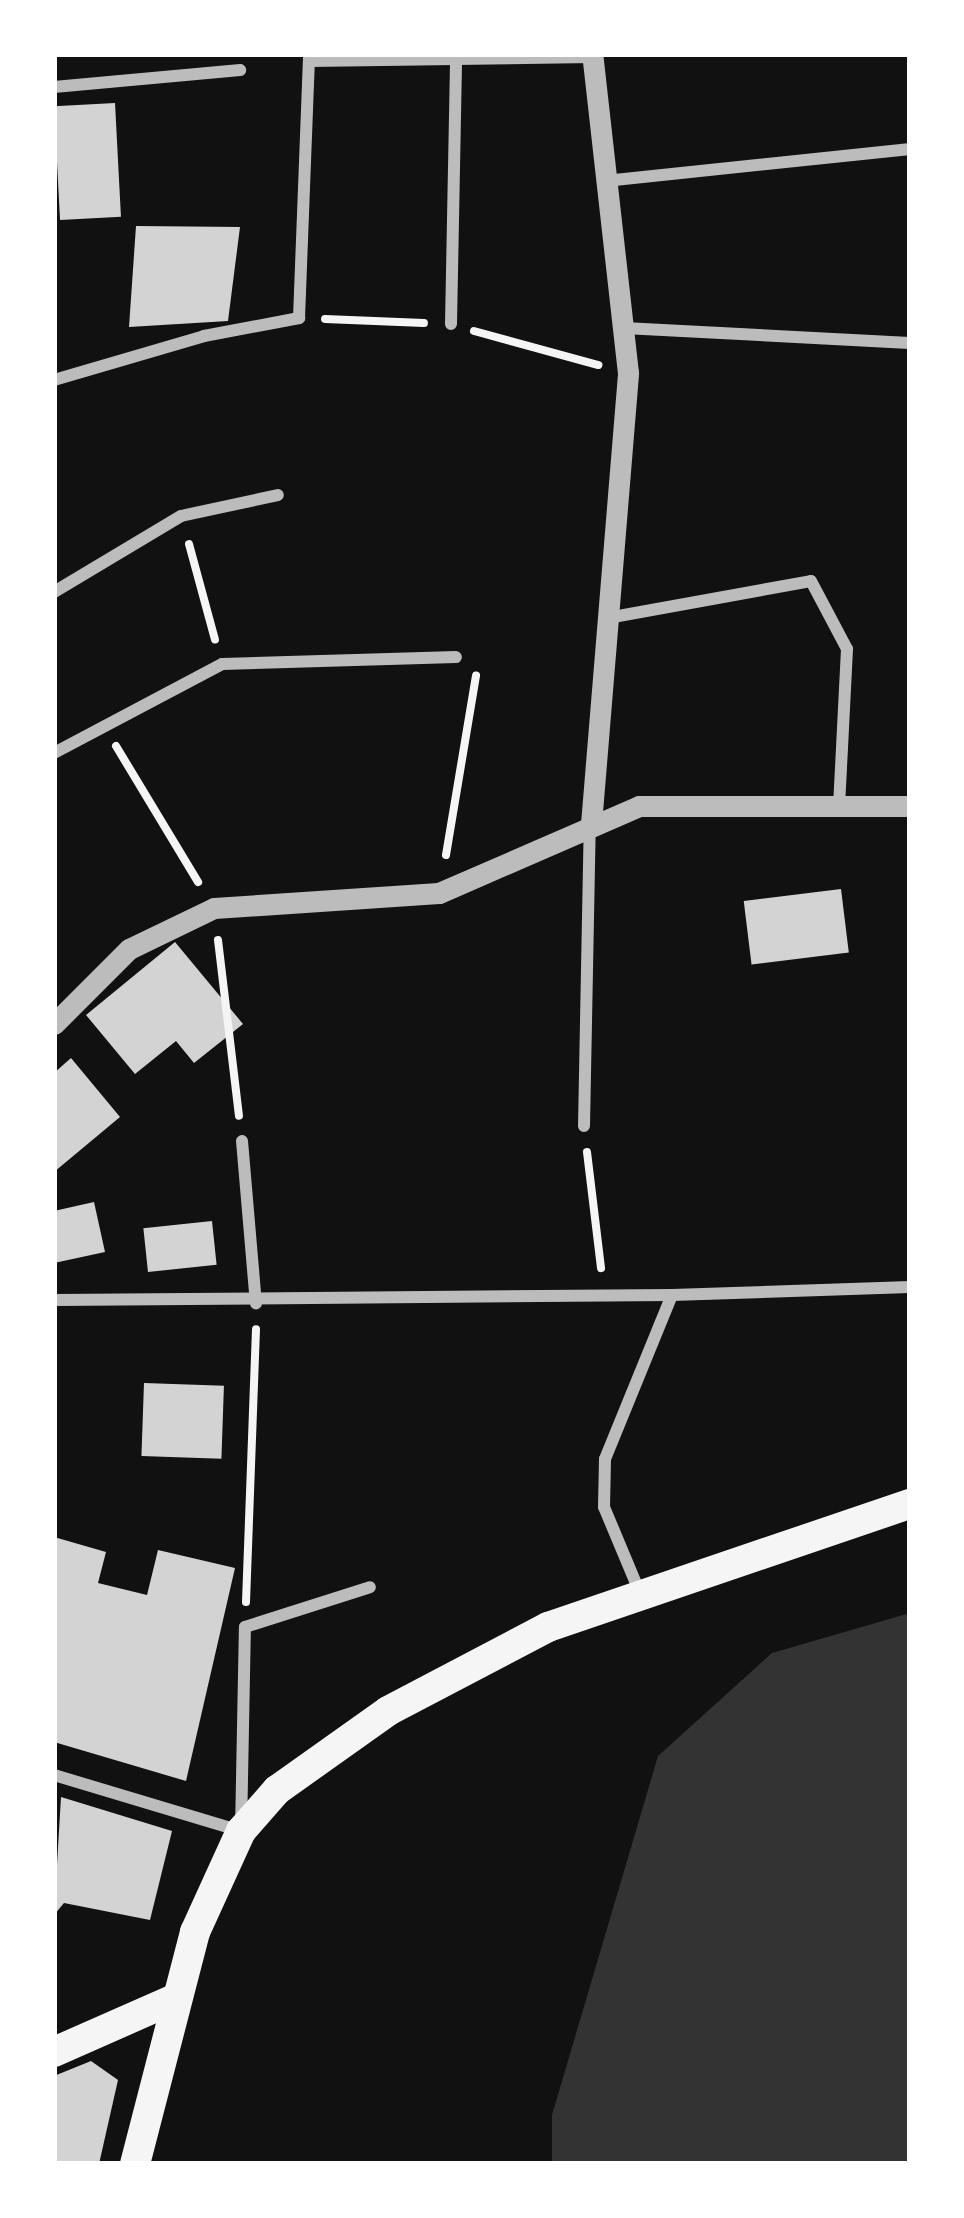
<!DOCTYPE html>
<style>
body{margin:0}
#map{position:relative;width:964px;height:2218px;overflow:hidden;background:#111;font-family:Barlow,sans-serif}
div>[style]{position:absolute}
.water>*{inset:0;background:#333}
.building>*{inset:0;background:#d3d3d3;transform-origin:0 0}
.path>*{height:8px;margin:-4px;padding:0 4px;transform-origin:4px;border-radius:4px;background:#f5f5f5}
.minor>*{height:12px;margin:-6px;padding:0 6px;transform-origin:6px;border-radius:6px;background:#bcbcbc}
.tertiary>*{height:21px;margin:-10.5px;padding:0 10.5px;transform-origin:10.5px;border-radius:10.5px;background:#bcbcbc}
.primary>*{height:30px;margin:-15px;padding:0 15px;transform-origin:15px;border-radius:15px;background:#f5f5f5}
span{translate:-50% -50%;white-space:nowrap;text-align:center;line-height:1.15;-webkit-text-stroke:9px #fff;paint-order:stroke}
.frame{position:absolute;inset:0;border:57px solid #fff;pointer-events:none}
</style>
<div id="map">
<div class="water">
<div style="clip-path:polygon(910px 1613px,910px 2164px,552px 2164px,552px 2115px,658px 1756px,772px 1653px)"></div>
</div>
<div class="building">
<div style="left:115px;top:103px;width:114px;height:61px;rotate:87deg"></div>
<div style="clip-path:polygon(136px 226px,240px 227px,228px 321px,129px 327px)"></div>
<div style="left:841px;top:889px;width:64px;height:98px;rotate:83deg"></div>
<div style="clip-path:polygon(175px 942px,243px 1024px,194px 1063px,176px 1041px,135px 1074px,86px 1015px)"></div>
<div style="clip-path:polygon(71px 1058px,120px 1117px,54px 1172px,54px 1073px)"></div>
<div style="clip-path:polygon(94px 1202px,105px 1252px,54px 1263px,54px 1211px)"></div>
<div style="left:212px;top:1221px;width:44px;height:69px;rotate:84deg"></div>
<div style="left:144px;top:1383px;width:80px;height:73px;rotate:2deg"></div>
<div style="clip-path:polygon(54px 1537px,106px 1552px,98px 1583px,147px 1595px,158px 1550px,235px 1568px,186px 1781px,54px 1742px)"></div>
<div style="clip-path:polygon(61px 1797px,172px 1831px,150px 1920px,64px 1903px,54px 1915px)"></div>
<div style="clip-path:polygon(91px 2061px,118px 2080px,99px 2164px,54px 2164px,54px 2076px)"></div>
</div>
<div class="path">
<div style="left:325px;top:319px;width:99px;rotate:2.3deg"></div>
<div style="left:474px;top:331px;width:129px;rotate:15.3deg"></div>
<div style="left:189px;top:544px;width:99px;rotate:74.8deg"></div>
<div style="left:116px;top:746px;width:159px;rotate:58.9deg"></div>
<div style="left:446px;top:855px;width:182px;rotate:-80.5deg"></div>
<div style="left:218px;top:940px;width:177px;rotate:83.2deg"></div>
<div style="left:587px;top:1152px;width:117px;rotate:83.1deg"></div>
<div style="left:246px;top:1602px;width:273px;rotate:-87.9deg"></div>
</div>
<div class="minor">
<div style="left:310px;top:61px;width:283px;rotate:-0.8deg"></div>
<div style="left:54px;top:87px;width:187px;rotate:-5.2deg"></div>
<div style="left:605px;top:181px;width:307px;rotate:-6deg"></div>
<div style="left:451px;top:324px;width:270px;rotate:-88.9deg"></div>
<div style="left:624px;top:328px;width:286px;rotate:3deg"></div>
<div style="left:54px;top:380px;width:156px;rotate:-16.3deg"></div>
<div style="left:204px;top:336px;width:97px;rotate:-10.7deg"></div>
<div style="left:299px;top:318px;width:264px;rotate:-87.8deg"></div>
<div style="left:54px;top:592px;width:148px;rotate:-30.9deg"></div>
<div style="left:181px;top:516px;width:99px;rotate:-12.2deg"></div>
<div style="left:613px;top:617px;width:201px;rotate:-10.3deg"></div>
<div style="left:811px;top:581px;width:77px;rotate:62.1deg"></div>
<div style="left:847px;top:649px;width:158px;rotate:92.9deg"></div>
<div style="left:54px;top:753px;width:190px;rotate:-27.9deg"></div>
<div style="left:222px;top:664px;width:234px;rotate:-1.7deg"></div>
<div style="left:584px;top:1126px;width:301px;rotate:-88.9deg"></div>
<div style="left:242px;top:1141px;width:163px;rotate:85.1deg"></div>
<div style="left:54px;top:1300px;width:618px;rotate:-0.46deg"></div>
<div style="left:640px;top:1593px;width:93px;rotate:-112.7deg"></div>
<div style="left:604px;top:1507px;width:48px;rotate:-88.8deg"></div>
<div style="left:605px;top:1459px;width:177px;rotate:-67.8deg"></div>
<div style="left:672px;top:1295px;width:238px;rotate:-1.9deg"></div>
<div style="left:54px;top:1775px;width:195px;rotate:16.7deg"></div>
<div style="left:241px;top:1831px;width:204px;rotate:-88.9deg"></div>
<div style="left:245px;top:1627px;width:131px;rotate:-17.7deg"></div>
</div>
<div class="tertiary">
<div style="left:591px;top:824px;width:453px;rotate:-85.3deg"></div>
<div style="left:628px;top:373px;width:321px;rotate:-96.4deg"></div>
<div style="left:54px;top:1024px;width:106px;rotate:-45deg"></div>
<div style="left:129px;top:949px;width:94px;rotate:-25.8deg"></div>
<div style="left:214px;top:908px;width:225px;rotate:-3.8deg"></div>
<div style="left:439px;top:893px;width:218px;rotate:-23.5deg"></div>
<div style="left:639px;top:806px;width:271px"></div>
</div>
<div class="primary">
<div style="left:54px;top:2052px;width:131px;rotate:-23.8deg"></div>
<div style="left:135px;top:2164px;width:240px;rotate:-75.5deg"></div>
<div style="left:195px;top:1932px;width:111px;rotate:-65.5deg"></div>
<div style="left:241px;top:1831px;width:55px;rotate:-48.7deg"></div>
<div style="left:277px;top:1790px;width:136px;rotate:-35.4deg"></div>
<div style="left:388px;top:1711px;width:181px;rotate:-27.7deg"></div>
<div style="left:548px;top:1627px;width:382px;rotate:-18.8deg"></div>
</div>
<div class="frame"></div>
</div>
